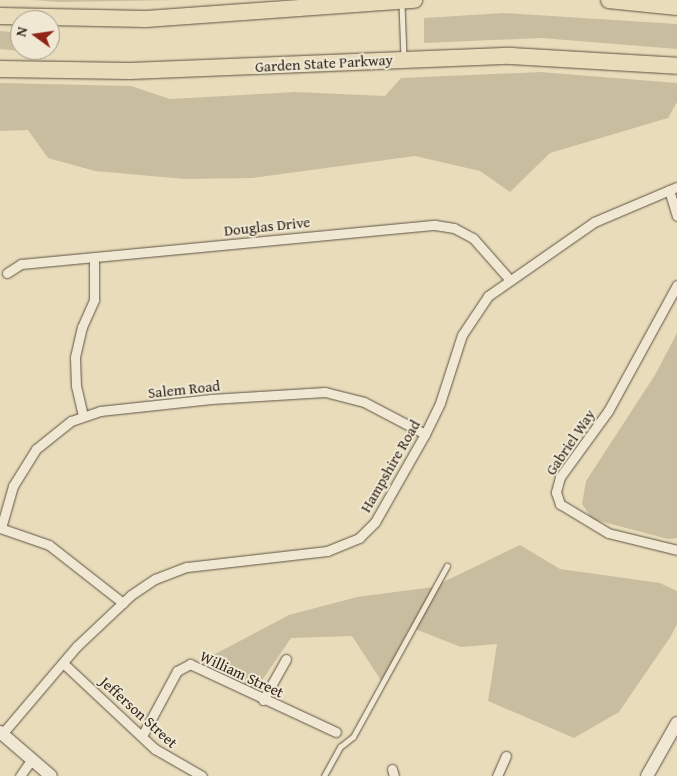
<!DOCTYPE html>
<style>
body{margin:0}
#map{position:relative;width:677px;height:776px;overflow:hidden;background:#e8dcbb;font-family:"Gentium Book Plus",serif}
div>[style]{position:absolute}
.green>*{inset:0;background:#c9bda0}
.roads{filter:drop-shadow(0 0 1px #5f5344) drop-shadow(0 0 1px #5f5344)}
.lane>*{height:4.5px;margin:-2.25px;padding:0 2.25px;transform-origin:2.25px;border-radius:2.25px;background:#f0e8d3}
.street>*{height:9px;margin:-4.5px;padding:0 4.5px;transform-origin:4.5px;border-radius:4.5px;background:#f0e8d3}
.secondary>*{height:12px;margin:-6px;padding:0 6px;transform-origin:6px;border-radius:6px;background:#f0e8d3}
.highway>*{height:16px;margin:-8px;padding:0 8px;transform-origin:8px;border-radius:8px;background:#e8dcbb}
span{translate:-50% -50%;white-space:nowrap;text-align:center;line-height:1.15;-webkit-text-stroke:4px #f0e8d3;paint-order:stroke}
.street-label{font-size:15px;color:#31251c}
.north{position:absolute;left:10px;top:10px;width:50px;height:50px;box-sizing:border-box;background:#f0e8d3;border:1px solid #a49a8a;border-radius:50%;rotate:284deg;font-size:14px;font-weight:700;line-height:20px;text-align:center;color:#31251c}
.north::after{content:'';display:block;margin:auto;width:18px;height:22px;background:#8f2418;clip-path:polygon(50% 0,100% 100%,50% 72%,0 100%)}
</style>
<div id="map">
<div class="green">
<div style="clip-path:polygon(32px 0,179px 0,60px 2px)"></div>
<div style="clip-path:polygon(504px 13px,677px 24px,677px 49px,541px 38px,424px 43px,424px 18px)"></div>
<div style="clip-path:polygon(0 31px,20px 33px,20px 50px,46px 51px,21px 51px,0 49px)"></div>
<div style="clip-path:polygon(540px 72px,677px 83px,677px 102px,668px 118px,550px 153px,510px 192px,480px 171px,415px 156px,253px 178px,185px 179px,95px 171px,48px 158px,28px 130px,0 131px,0 83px,131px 86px,170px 99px,295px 92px,385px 96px,401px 78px)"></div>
<div style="clip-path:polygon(677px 333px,677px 538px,668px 539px,592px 519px,582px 504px,586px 481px,655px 375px)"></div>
<div style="clip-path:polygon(520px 545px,560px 569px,660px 583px,677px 591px,677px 624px,671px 636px,619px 712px,574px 738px,488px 701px,497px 644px,461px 647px,410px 627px,382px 682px,352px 636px,291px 638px,254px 692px,198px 663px,289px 615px,357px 597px,433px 587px)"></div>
</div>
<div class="roads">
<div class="lane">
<div style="left:402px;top:5px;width:52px;rotate:87.8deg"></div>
<div style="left:324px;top:776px;width:33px;rotate:-61deg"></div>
<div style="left:340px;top:747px;width:16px;rotate:-38deg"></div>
<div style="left:353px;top:737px;width:195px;rotate:-61.2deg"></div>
</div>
<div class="street">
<div style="left:669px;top:190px;width:27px;rotate:73deg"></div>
<div style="left:7px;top:273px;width:17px;rotate:-33deg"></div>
<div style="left:21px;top:264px;width:416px;rotate:-5.4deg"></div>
<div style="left:435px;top:225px;width:19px;rotate:9deg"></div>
<div style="left:454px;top:228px;width:21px;rotate:28deg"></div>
<div style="left:473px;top:238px;width:56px;rotate:48.6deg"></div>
<div style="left:677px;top:285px;width:144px;rotate:118.7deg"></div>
<div style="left:608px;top:411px;width:82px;rotate:126deg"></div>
<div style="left:560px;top:477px;width:16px;rotate:105deg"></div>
<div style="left:556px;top:492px;width:13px;rotate:72deg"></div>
<div style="left:560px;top:504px;width:56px;rotate:31.1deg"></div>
<div style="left:608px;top:533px;width:71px;rotate:13.8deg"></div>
<div style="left:83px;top:416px;width:31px;rotate:-103deg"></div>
<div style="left:76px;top:386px;width:29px;rotate:-92deg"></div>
<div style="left:75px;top:357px;width:31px;rotate:-77deg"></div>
<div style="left:82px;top:327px;width:30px;rotate:-66deg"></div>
<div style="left:94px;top:300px;width:41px;rotate:-90deg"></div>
<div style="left:0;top:528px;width:52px;rotate:19.1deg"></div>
<div style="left:49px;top:545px;width:94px;rotate:38.1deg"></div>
<div style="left:1px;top:528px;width:44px;rotate:-74.1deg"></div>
<div style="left:13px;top:486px;width:44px;rotate:-58.1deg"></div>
<div style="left:36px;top:449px;width:45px;rotate:-38.7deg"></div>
<div style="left:71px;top:421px;width:31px;rotate:-19deg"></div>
<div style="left:100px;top:411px;width:112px;rotate:-6.2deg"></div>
<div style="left:211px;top:399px;width:114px;rotate:-3.5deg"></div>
<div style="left:325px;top:392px;width:40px;rotate:14.4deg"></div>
<div style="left:364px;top:402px;width:69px;rotate:27.7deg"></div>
<div style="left:63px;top:663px;width:126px;rotate:43.1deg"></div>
<div style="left:155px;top:749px;width:54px;rotate:29.9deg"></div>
<div style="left:263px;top:700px;width:47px;rotate:-60.7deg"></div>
<div style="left:2px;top:734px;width:116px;rotate:-49.6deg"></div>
<div style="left:77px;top:646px;width:74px;rotate:-43.4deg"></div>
<div style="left:131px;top:595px;width:29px;rotate:-34deg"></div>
<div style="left:155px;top:579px;width:34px;rotate:-21deg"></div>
<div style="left:187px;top:567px;width:141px;rotate:-6.5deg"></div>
<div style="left:327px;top:551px;width:35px;rotate:-22deg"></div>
<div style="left:359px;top:538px;width:23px;rotate:-45deg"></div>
<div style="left:375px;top:522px;width:101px;rotate:-60.4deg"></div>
<div style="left:425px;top:434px;width:34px;rotate:-64deg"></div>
<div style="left:440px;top:403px;width:71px;rotate:-72.1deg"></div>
<div style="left:462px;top:335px;width:47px;rotate:-56.3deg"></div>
<div style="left:488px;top:296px;width:129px;rotate:-34.9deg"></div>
<div style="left:594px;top:222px;width:90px;rotate:-22.9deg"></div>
<div style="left:142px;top:736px;width:74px;rotate:-61.7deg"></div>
<div style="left:177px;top:671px;width:15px;rotate:-28deg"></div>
<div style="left:190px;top:664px;width:161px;rotate:25deg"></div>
<div style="left:392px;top:769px;width:7px;rotate:74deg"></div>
<div style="left:20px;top:776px;width:21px;rotate:-55deg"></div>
<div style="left:497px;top:776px;width:22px;rotate:-66deg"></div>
</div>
<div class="secondary">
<div style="left:0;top:732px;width:67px;rotate:40.8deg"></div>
<div style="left:647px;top:776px;width:61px;rotate:-60.5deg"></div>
</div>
<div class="highway">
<div style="left:609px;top:0;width:68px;rotate:5.9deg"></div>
<div style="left:0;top:16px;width:146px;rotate:1.2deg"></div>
<div style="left:146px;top:19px;width:269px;rotate:-4.1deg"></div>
<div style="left:0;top:69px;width:130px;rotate:0.9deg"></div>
<div style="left:130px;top:71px;width:381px;rotate:-2.3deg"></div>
<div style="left:511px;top:56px;width:166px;rotate:3.4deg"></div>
</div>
</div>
<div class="street-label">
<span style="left:324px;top:63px;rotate:-3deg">Garden State Parkway</span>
<span style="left:267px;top:226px;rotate:-6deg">Douglas Drive</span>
<span style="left:184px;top:389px;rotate:-6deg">Salem Road</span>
<span style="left:570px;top:442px;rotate:-56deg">Gabriel Way</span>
<span style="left:390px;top:466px;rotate:-60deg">Hampshire Road</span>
<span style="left:242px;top:674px;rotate:25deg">William Street</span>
<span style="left:139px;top:712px;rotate:42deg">Jefferson Street</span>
</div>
<div class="north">N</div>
</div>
